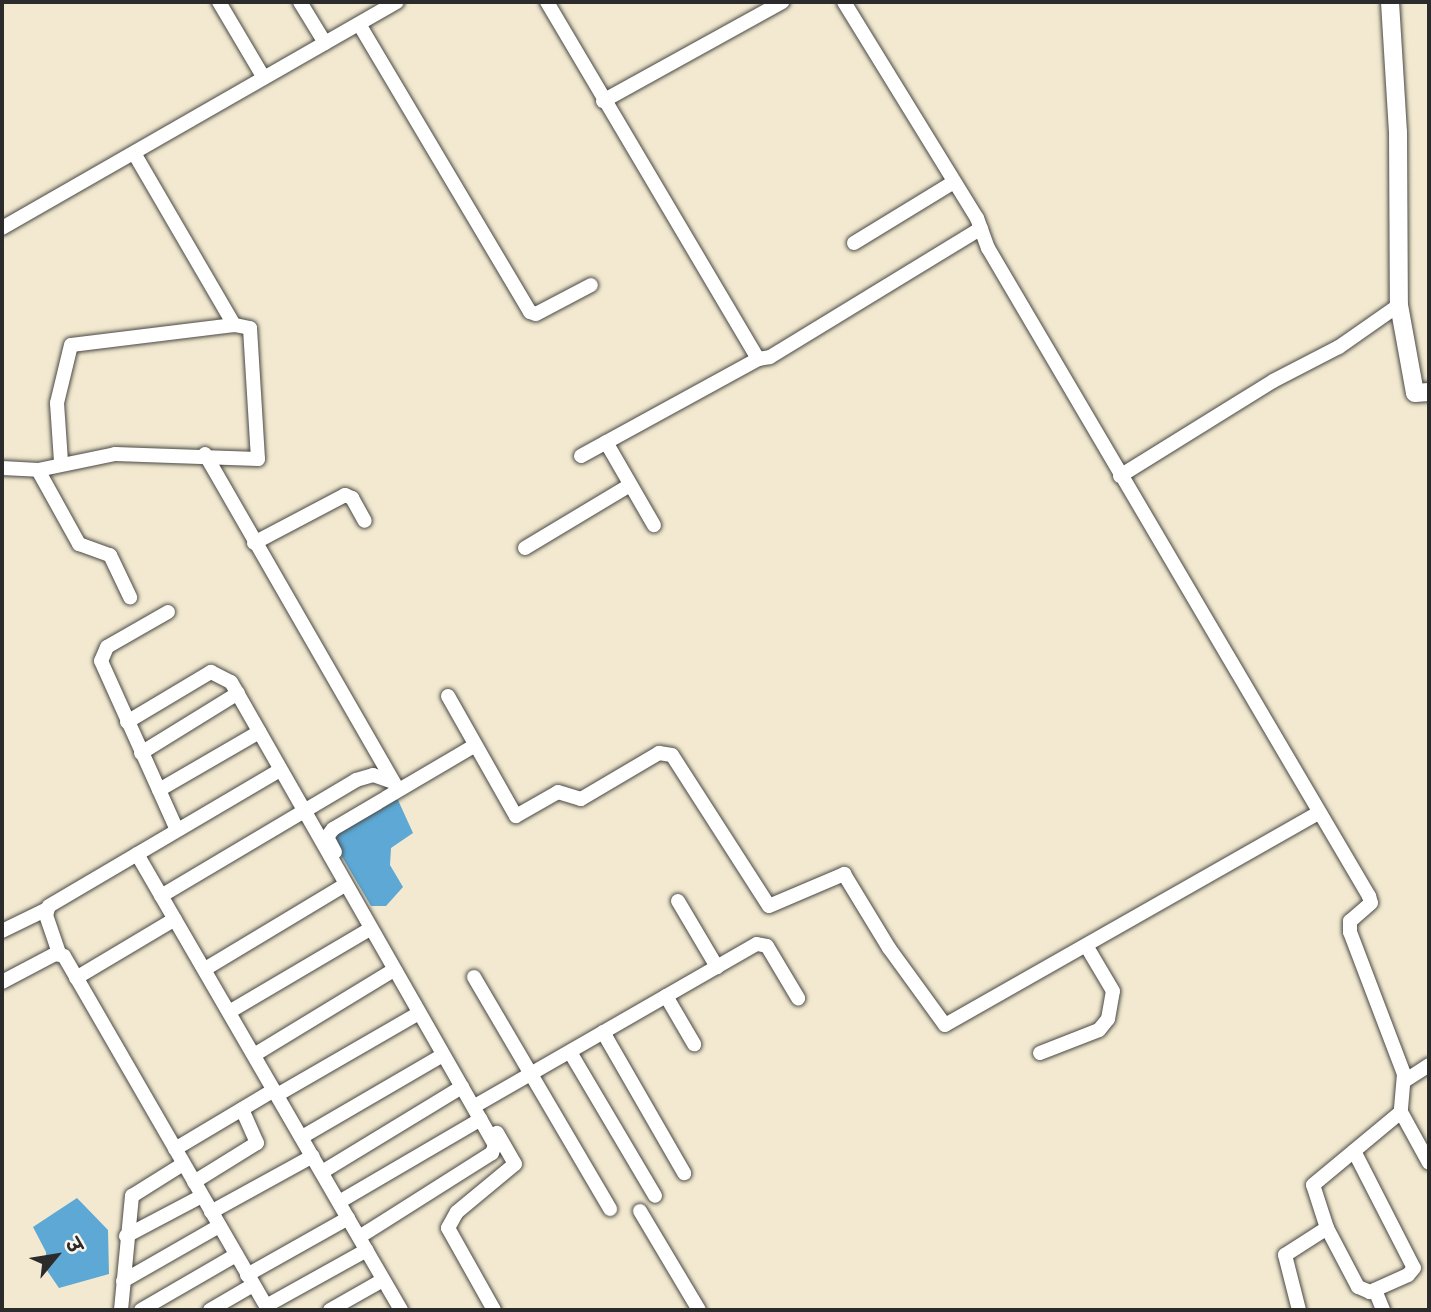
<!DOCTYPE html>
<meta charset="utf-8">
<style>
body{margin:0}
#map{position:relative;width:1431px;height:1312px;overflow:hidden;background:#f2e9d0;font-family:Delius,"Playpen Sans Deva",sans-serif}
div>[style]{position:absolute}
.water>*{inset:0;background:#5da8d5}
.roads{filter:drop-shadow(0 0 2px #494844) drop-shadow(0 0 2px #494844)}
.minor>*{height:14px;margin:-7px;padding:0 7px;transform-origin:7px;border-radius:7px;background:#fff}
.major>*{height:18px;margin:-9px;padding:0 9px;transform-origin:9px;border-radius:9px;background:#fff}
span{translate:-50% -50%;white-space:nowrap;text-align:center;line-height:1.15;-webkit-text-stroke:5px #fbf7ec;paint-order:stroke}
.frame{position:absolute;inset:0;border:4px solid #2b2b2b;pointer-events:none}
.north{position:absolute;left:21px;top:1221px;width:70px;height:70px;-webkit-text-stroke:5px #fbf7ec;paint-order:stroke;rotate:60deg;font-size:19px;font-weight:700;line-height:28px;text-align:center;color:#2b2b2b}
.north::after{content:'';display:block;margin:auto;width:24px;height:32px;background:#2b2b2b;clip-path:polygon(50% 0,100% 100%,50% 72%,0 100%)}
</style>
<div id="map">
<div class="water">
<div style="clip-path:polygon(386px 798px,398px 800px,413px 833px,391px 848px,390px 865px,403px 887px,386px 906px,371px 906px,334px 843px,339px 826px)"></div>
<div style="clip-path:polygon(77px 1198px,108px 1230px,109px 1274px,59px 1288px,46px 1269px,46px 1252px,33px 1227px)"></div>
</div>
<div class="roads">
<div class="minor">
<div style="left:219px;top:2px;width:88px;rotate:59.4deg"></div>
<div style="left:300px;top:2px;width:48px;rotate:58.6deg"></div>
<div style="left:547px;top:2px;width:415px;rotate:59.4deg"></div>
<div style="left:758px;top:359px;width:12px;rotate:-9deg"></div>
<div style="left:770px;top:357px;width:247px;rotate:-31.4deg"></div>
<div style="left:844px;top:2px;width:254px;rotate:58.4deg"></div>
<div style="left:977px;top:218px;width:32px;rotate:70deg"></div>
<div style="left:988px;top:248px;width:752px;rotate:59.55deg"></div>
<div style="left:1369px;top:896px;width:7px;rotate:74deg"></div>
<div style="left:1371px;top:903px;width:28px;rotate:139deg"></div>
<div style="left:1350px;top:921px;width:11px;rotate:90deg"></div>
<div style="left:1350px;top:932px;width:152px;rotate:69.2deg"></div>
<div style="left:1404px;top:1074px;width:38px;rotate:95deg"></div>
<div style="left:1401px;top:1112px;width:58px;rotate:61.2deg"></div>
<div style="left:359px;top:24px;width:335px;rotate:59.3deg"></div>
<div style="left:530px;top:312px;width:6px;rotate:18deg"></div>
<div style="left:536px;top:314px;width:62px;rotate:-27.8deg"></div>
<div style="left:603px;top:101px;width:205px;rotate:-28.9deg"></div>
<div style="left:134px;top:153px;width:199px;rotate:59.8deg"></div>
<div style="left:2px;top:228px;width:455px;rotate:-29.8deg"></div>
<div style="left:854px;top:243px;width:117px;rotate:-31.4deg"></div>
<div style="left:606px;top:442px;width:96px;rotate:60deg"></div>
<div style="left:205px;top:454px;width:387px;rotate:60.1deg"></div>
<div style="left:581px;top:456px;width:202px;rotate:-28.7deg"></div>
<div style="left:2px;top:468px;width:36px;rotate:3deg"></div>
<div style="left:38px;top:470px;width:85px;rotate:61deg"></div>
<div style="left:79px;top:544px;width:33px;rotate:20deg"></div>
<div style="left:110px;top:555px;width:47px;rotate:64.5deg"></div>
<div style="left:38px;top:470px;width:79px;rotate:-11.7deg"></div>
<div style="left:115px;top:454px;width:143px;rotate:2deg"></div>
<div style="left:258px;top:459px;width:131px;rotate:-93.5deg"></div>
<div style="left:250px;top:328px;width:16px;rotate:-169deg"></div>
<div style="left:234px;top:325px;width:164px;rotate:173deg"></div>
<div style="left:71px;top:345px;width:60px;rotate:103.6deg"></div>
<div style="left:57px;top:403px;width:59px;rotate:86.1deg"></div>
<div style="left:1120px;top:476px;width:180px;rotate:-31.8deg"></div>
<div style="left:1273px;top:381px;width:74px;rotate:-27.3deg"></div>
<div style="left:1339px;top:347px;width:73px;rotate:-35deg"></div>
<div style="left:254px;top:543px;width:103px;rotate:-27.8deg"></div>
<div style="left:345px;top:495px;width:8px;rotate:23deg"></div>
<div style="left:352px;top:498px;width:26px;rotate:61deg"></div>
<div style="left:525px;top:548px;width:122px;rotate:-31deg"></div>
<div style="left:168px;top:612px;width:70px;rotate:150.2deg"></div>
<div style="left:107px;top:647px;width:15px;rotate:113deg"></div>
<div style="left:101px;top:661px;width:185px;rotate:65.8deg"></div>
<div style="left:448px;top:696px;width:138px;rotate:60.5deg"></div>
<div style="left:516px;top:816px;width:48px;rotate:-29.7deg"></div>
<div style="left:558px;top:792px;width:24px;rotate:17deg"></div>
<div style="left:581px;top:799px;width:91px;rotate:-30.5deg"></div>
<div style="left:659px;top:753px;width:13px;rotate:9deg"></div>
<div style="left:672px;top:755px;width:179px;rotate:57.3deg"></div>
<div style="left:769px;top:906px;width:82px;rotate:-23.1deg"></div>
<div style="left:844px;top:874px;width:87px;rotate:58.7deg"></div>
<div style="left:889px;top:948px;width:95px;rotate:54deg"></div>
<div style="left:945px;top:1025px;width:429px;rotate:-29.6deg"></div>
<div style="left:127px;top:722px;width:98px;rotate:-30.8deg"></div>
<div style="left:211px;top:672px;width:22px;rotate:27deg"></div>
<div style="left:231px;top:682px;width:533px;rotate:60.31deg"></div>
<div style="left:495px;top:1145px;width:9px;rotate:111deg"></div>
<div style="left:492px;top:1153px;width:157px;rotate:147.7deg"></div>
<div style="left:141px;top:753px;width:114px;rotate:-31.7deg"></div>
<div style="left:159px;top:790px;width:116px;rotate:-30.1deg"></div>
<div style="left:335px;top:852px;width:17px;rotate:-118deg"></div>
<div style="left:327px;top:837px;width:10px;rotate:-53deg"></div>
<div style="left:333px;top:829px;width:164px;rotate:-30.5deg"></div>
<div style="left:137px;top:854px;width:527px;rotate:59.93deg"></div>
<div style="left:161px;top:896px;width:227px;rotate:-30.7deg"></div>
<div style="left:356px;top:780px;width:18px;rotate:-16deg"></div>
<div style="left:373px;top:775px;width:21px;rotate:19deg"></div>
<div style="left:678px;top:901px;width:77px;rotate:59.4deg"></div>
<div style="left:2px;top:931px;width:48px;rotate:-26deg"></div>
<div style="left:59px;top:953px;width:40px;rotate:-108.9deg"></div>
<div style="left:46px;top:915px;width:9px;rotate:-72deg"></div>
<div style="left:49px;top:906px;width:268px;rotate:-30.5deg"></div>
<div style="left:205px;top:969px;width:163px;rotate:-31deg"></div>
<div style="left:474px;top:977px;width:269px;rotate:59.6deg"></div>
<div style="left:76px;top:978px;width:115px;rotate:-30.8deg"></div>
<div style="left:2px;top:982px;width:60px;rotate:-27.8deg"></div>
<div style="left:55px;top:954px;width:9px;rotate:13deg"></div>
<div style="left:64px;top:956px;width:409px;rotate:60deg"></div>
<div style="left:666px;top:996px;width:56px;rotate:59.7deg"></div>
<div style="left:229px;top:1012px;width:164px;rotate:-30.5deg"></div>
<div style="left:603px;top:1032px;width:163px;rotate:60.1deg"></div>
<div style="left:570px;top:1052px;width:167px;rotate:59.4deg"></div>
<div style="left:1040px;top:1053px;width:63px;rotate:-21.3deg"></div>
<div style="left:1099px;top:1030px;width:14px;rotate:-51deg"></div>
<div style="left:1108px;top:1019px;width:28px;rotate:-80deg"></div>
<div style="left:1113px;top:991px;width:51px;rotate:-120.6deg"></div>
<div style="left:254px;top:1055px;width:164px;rotate:-31.3deg"></div>
<div style="left:1406px;top:1080px;width:27px;rotate:-33deg"></div>
<div style="left:277px;top:1095px;width:164px;rotate:-30deg"></div>
<div style="left:480px;top:1103px;width:319px;rotate:-29.9deg"></div>
<div style="left:757px;top:944px;width:10px;rotate:11deg"></div>
<div style="left:767px;top:946px;width:61px;rotate:59.2deg"></div>
<div style="left:302px;top:1137px;width:163px;rotate:-30.2deg"></div>
<div style="left:175px;top:1149px;width:115px;rotate:-30.8deg"></div>
<div style="left:1354px;top:1151px;width:131px;rotate:62.9deg"></div>
<div style="left:1414px;top:1268px;width:9px;rotate:131deg"></div>
<div style="left:1408px;top:1275px;width:42px;rotate:155.9deg"></div>
<div style="left:1370px;top:1292px;width:13px;rotate:-157deg"></div>
<div style="left:1358px;top:1287px;width:67px;rotate:-117.7deg"></div>
<div style="left:1327px;top:1228px;width:45px;rotate:-108deg"></div>
<div style="left:1313px;top:1185px;width:114px;rotate:-39.7deg"></div>
<div style="left:322px;top:1172px;width:164px;rotate:-31.3deg"></div>
<div style="left:194px;top:1182px;width:74px;rotate:-31.8deg"></div>
<div style="left:257px;top:1143px;width:37px;rotate:-114deg"></div>
<div style="left:339px;top:1202px;width:164px;rotate:-30.3deg"></div>
<div style="left:640px;top:1211px;width:115px;rotate:59.2deg"></div>
<div style="left:211px;top:1212px;width:116px;rotate:-28.8deg"></div>
<div style="left:126px;top:1236px;width:86px;rotate:-27.8deg"></div>
<div style="left:247px;top:1275px;width:116px;rotate:-29.4deg"></div>
<div style="left:123px;top:1281px;width:111px;rotate:-29.8deg"></div>
<div style="left:1375px;top:1290px;width:22px;rotate:68deg"></div>
<div style="left:266px;top:1306px;width:115px;rotate:-29deg"></div>
<div style="left:121px;top:1310px;width:115px;rotate:-84.5deg"></div>
<div style="left:132px;top:1196px;width:60px;rotate:-32.1deg"></div>
<div style="left:141px;top:1310px;width:110px;rotate:-30.1deg"></div>
<div style="left:210px;top:1310px;width:50px;rotate:-30.2deg"></div>
<div style="left:330px;top:1310px;width:61px;rotate:-29.5deg"></div>
<div style="left:494px;top:1310px;width:94px;rotate:-119.3deg"></div>
<div style="left:448px;top:1228px;width:18px;rotate:-61deg"></div>
<div style="left:457px;top:1212px;width:75px;rotate:-39.6deg"></div>
<div style="left:515px;top:1164px;width:36px;rotate:-120deg"></div>
<div style="left:1299px;top:1310px;width:57px;rotate:-104.3deg"></div>
<div style="left:1285px;top:1255px;width:50px;rotate:-32.7deg"></div>
</div>
<div class="major">
<div style="left:1390px;top:2px;width:130px;rotate:86.5deg"></div>
<div style="left:1398px;top:132px;width:173px;rotate:89.7deg"></div>
<div style="left:1399px;top:305px;width:89px;rotate:79.7deg"></div>
<div style="left:1415px;top:393px;width:14px;rotate:-4deg"></div>
</div>
</div>
<div class="frame"></div>
<div class="north">उ</div>
</div>
